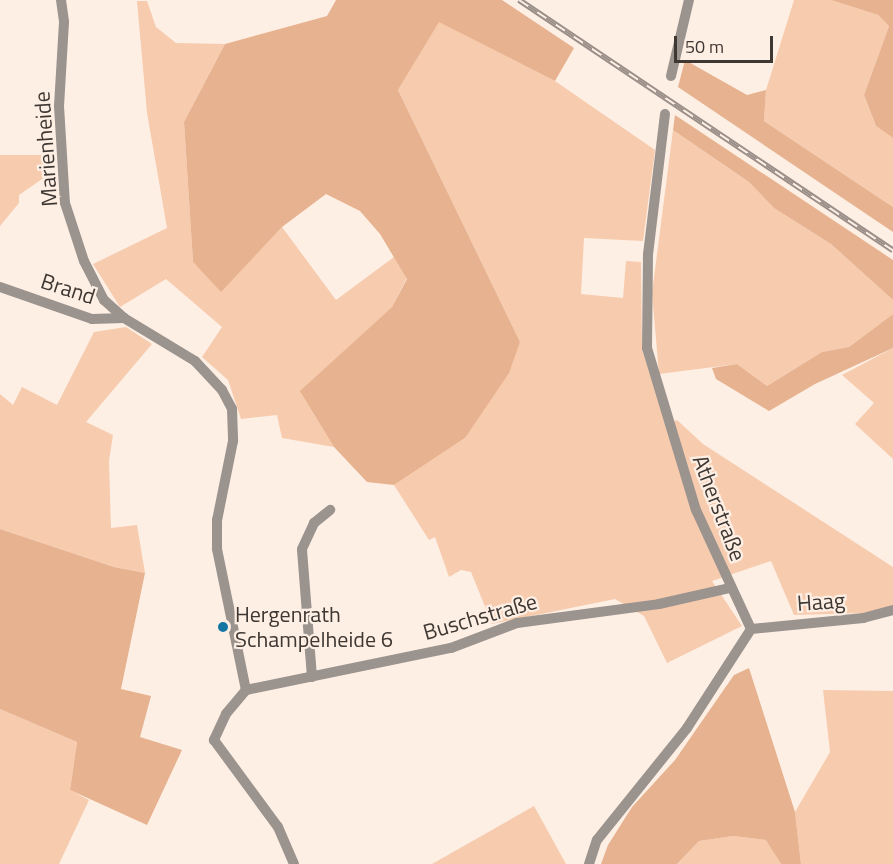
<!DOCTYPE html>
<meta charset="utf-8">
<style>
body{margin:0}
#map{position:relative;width:893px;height:864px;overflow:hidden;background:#feefe5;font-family:"Titillium Web",sans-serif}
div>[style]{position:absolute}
.green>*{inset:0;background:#f7cbae}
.forest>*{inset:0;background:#e7b28f}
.minor>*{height:10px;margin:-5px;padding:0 5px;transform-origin:5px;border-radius:5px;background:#9b938e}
.rail>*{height:6px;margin-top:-3px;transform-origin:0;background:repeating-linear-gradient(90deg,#feefe5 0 11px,#9a8f88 0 22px);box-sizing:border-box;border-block:2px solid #9a8f88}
.dots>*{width:16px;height:16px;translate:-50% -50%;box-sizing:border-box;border:3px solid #feefe5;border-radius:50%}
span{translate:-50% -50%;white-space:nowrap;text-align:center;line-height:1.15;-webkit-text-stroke:4.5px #feefe5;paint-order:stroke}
.street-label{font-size:22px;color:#3e3732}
.poi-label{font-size:22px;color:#3e3732}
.left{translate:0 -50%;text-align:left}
.scale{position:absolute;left:674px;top:36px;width:99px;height:27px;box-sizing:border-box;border:3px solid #3e3732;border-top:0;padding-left:8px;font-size:18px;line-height:21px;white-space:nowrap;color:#3e3732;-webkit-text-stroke:4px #feefe5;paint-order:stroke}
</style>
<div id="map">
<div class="green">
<div style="clip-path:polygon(794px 0,831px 0,878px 15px,889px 26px,864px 95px,876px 126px,893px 138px,893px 207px,764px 121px,766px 90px)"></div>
<div style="clip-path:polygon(137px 1px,147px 1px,156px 27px,176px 43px,225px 44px,184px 122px,193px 262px,221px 291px,282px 227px,336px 300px,394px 257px,407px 278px,392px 307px,301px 391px,334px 447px,282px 438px,277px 415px,241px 419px,228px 380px,202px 357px,222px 327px,166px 279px,120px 307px,93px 264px,167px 228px,147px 113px)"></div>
<div style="clip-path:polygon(439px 21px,555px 81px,655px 150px,643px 241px,584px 238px,581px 294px,623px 298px,626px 261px,641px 262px,642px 349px,666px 425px,677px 420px,703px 444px,893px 567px,893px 606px,863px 613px,794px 615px,771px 561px,712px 581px,742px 626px,667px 663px,644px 616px,615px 599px,492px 624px,471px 572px,461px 570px,449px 577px,435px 537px,429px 540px,394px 485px,465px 438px,520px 342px,398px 90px)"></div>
<div style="clip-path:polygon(673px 130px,749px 182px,774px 208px,831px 244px,893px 300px,893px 314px,849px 347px,822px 352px,767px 386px,737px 364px,659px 374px,652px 293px)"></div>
<div style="clip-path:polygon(0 155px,44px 155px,45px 177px,19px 195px,19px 203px,0 226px)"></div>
<div style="clip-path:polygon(126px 327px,152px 344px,86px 422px,113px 435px,109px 461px,111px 528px,137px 525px,145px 573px,114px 567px,0 529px,0 394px,13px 405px,22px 387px,57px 405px,94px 332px)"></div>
<div style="clip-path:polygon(893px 348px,893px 459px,855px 424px,874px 403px,842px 375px)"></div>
<div style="clip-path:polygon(823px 690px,893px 691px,893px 864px,801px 864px,795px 812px,830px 752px)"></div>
<div style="clip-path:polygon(0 709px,77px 742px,70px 790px,89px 800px,59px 864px,0 864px)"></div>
<div style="clip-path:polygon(534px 806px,566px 864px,432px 864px)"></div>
<div style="clip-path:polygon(733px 836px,767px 840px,781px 864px,677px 864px,699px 841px)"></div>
</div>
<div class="forest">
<div style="clip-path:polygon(336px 0,502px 0,574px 48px,555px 81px,439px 22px,398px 90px,520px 342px,509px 373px,465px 438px,394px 485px,367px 482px,334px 447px,300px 391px,392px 307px,407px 279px,380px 234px,360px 211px,326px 194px,282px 227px,221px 292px,193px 262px,184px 122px,225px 44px,327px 16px)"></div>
<div style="clip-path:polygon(831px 0,893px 0,893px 138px,876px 126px,864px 95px,889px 26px,878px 15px)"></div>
<div style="clip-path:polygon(685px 60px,747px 95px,766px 90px,764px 121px,893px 207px,893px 232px,678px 87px)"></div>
<div style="clip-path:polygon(675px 115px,893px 260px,893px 300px,831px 244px,774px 208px,749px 182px,673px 130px)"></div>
<div style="clip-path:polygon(893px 314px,893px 348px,815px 384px,769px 411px,716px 379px,712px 368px,737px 364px,767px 386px,822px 352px,849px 347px)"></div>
<div style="clip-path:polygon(0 529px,114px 567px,145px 573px,121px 689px,151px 696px,140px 737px,182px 750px,147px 825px,70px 790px,77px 742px,0 709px)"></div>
<div style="clip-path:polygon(749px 668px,795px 812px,801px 864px,781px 864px,766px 840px,733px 836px,699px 841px,677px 864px,601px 864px,608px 845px,632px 807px,675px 760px,734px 675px)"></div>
</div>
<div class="minor">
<div style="left:61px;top:0;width:22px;rotate:82deg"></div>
<div style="left:64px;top:22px;width:84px;rotate:93.4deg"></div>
<div style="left:59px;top:106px;width:97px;rotate:86.5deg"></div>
<div style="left:65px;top:203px;width:61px;rotate:71.9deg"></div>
<div style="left:84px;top:261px;width:44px;rotate:62.9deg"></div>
<div style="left:104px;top:300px;width:27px;rotate:42deg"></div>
<div style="left:124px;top:318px;width:83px;rotate:31.2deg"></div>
<div style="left:195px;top:361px;width:40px;rotate:47deg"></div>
<div style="left:222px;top:390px;width:21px;rotate:62deg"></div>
<div style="left:232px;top:409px;width:32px;rotate:88deg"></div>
<div style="left:233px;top:441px;width:81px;rotate:101.4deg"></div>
<div style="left:217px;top:520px;width:29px;rotate:90deg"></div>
<div style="left:217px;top:549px;width:144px;rotate:78.4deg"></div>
<div style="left:671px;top:76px;width:78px;rotate:-76.7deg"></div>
<div style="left:665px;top:114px;width:141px;rotate:96.9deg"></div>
<div style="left:648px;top:254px;width:94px;rotate:90.6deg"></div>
<div style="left:647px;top:348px;width:169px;rotate:73.2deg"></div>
<div style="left:696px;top:510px;width:131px;rotate:65.2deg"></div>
<div style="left:0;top:287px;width:97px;rotate:19.2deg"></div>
<div style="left:92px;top:319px;width:32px;rotate:-2deg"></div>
<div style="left:751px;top:629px;width:113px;rotate:-5.6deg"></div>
<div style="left:863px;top:618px;width:31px;rotate:-15deg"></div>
<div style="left:312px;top:677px;width:128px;rotate:-94.5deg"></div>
<div style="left:302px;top:549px;width:29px;rotate:-65deg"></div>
<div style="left:314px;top:523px;width:21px;rotate:-39deg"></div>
<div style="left:246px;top:690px;width:209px;rotate:-11.6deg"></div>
<div style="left:451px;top:648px;width:71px;rotate:-20.7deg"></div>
<div style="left:517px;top:623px;width:143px;rotate:-7.6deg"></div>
<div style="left:659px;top:604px;width:73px;rotate:-12.7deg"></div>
<div style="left:246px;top:690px;width:31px;rotate:130deg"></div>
<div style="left:226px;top:714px;width:29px;rotate:115deg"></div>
<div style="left:214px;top:740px;width:108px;rotate:53.7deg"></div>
<div style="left:278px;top:827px;width:40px;rotate:66.6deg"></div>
<div style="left:589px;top:864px;width:25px;rotate:-72deg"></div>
<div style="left:597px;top:840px;width:144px;rotate:-51.2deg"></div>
<div style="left:687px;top:728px;width:118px;rotate:-57.1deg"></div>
</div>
<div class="rail">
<div style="left:519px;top:0;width:450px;rotate:33.8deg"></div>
</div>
<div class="dots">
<div style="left:223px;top:627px;background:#1376a3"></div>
</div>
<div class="street-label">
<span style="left:46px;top:149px;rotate:-94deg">Marienheide</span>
<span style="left:68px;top:289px;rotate:18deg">Brand</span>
<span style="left:719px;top:508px;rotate:69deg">Atherstraße</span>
<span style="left:821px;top:602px;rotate:-4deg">Haag</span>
<span style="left:480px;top:617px;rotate:-16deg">Buschstraße</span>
</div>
<div class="poi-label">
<span class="left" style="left:235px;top:627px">Hergenrath<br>Schampelheide 6</span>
</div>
<div class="scale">50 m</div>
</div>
